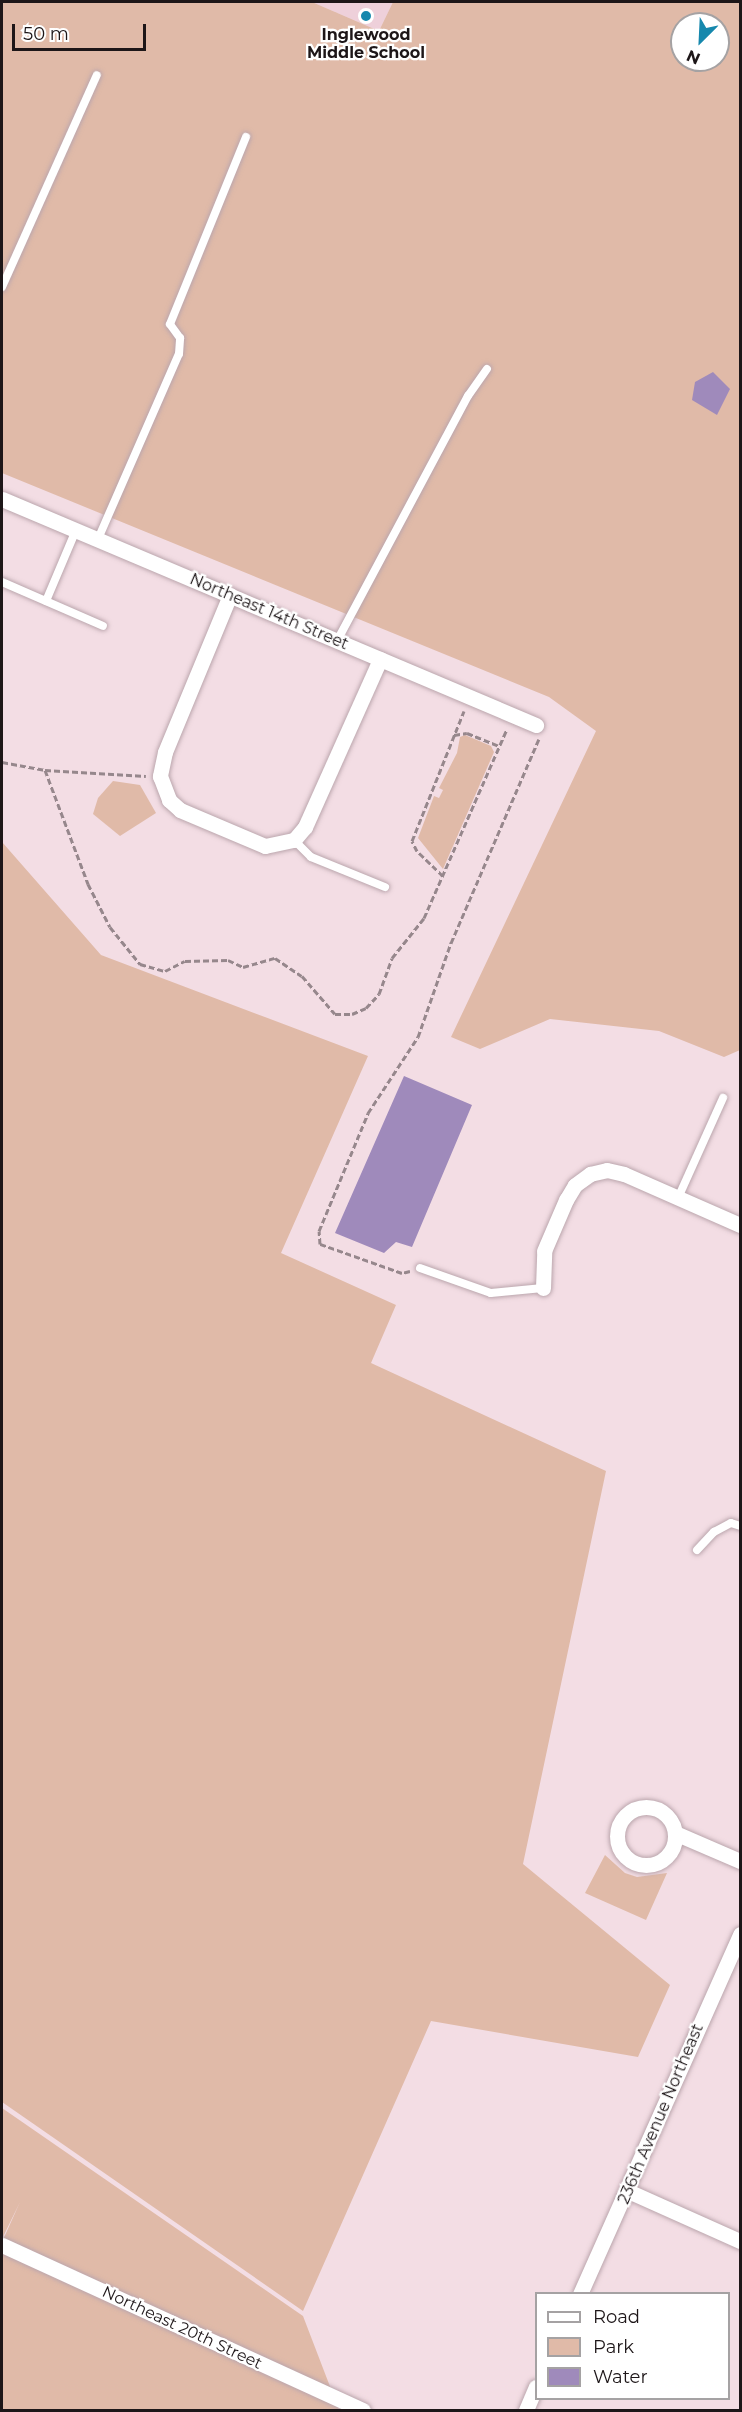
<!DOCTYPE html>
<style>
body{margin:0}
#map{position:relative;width:742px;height:2412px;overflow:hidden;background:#f3dde4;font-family:Montserrat,sans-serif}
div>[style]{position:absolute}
.built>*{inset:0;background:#eed0da}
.green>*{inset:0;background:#e0baa8}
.water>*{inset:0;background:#9f8abb}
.path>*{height:3px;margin-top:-1.5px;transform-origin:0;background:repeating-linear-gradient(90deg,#96878c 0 6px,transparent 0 9px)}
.roads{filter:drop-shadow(0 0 2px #bba6ad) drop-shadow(0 0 2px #bba6ad)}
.service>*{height:8px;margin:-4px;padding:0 4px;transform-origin:4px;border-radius:4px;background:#fff}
.minor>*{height:15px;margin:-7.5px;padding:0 7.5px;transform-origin:7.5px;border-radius:7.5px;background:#fff}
.minor>.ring{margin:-7.5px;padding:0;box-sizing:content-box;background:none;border:15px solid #fff;border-radius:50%}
.dots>*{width:16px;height:16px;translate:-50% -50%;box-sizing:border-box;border:3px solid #fff;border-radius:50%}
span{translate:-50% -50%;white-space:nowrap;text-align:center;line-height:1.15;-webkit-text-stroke:4.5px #fff;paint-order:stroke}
.poi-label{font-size:16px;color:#1d1618;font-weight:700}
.street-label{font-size:16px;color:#1d1618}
.frame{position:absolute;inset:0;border:3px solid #1d1618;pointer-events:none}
.legend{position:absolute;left:535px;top:2292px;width:195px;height:108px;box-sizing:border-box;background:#fff;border:2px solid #a5a2a3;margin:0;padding:8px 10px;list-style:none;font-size:18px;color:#1d1618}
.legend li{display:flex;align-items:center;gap:12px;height:30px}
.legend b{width:30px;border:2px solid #a5a2a3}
.north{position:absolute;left:670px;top:12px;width:60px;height:60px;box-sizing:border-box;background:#fff;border:2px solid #a5a2a3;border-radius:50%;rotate:204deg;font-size:16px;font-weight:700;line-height:24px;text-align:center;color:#1d1618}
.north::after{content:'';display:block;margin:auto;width:21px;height:27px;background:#1688ad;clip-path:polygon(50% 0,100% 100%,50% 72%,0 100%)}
.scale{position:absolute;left:12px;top:24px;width:134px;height:27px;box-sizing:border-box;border:3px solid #1d1618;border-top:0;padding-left:8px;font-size:18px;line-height:21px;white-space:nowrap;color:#1d1618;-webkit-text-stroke:4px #fff;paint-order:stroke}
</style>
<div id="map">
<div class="built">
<div style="clip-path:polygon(312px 2px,393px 2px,379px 31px)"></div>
</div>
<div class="green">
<div style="clip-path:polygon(evenodd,2px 2px,312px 2px,379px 31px,393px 2px,740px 2px,740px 1050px,724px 1057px,659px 1031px,550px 1019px,480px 1049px,451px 1037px,596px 731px,549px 697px,2px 473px,2px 2px,682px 24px,718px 24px,718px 60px,682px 60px,682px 24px)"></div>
<div style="clip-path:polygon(465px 735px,491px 746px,494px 752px,443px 869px,418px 838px,434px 796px,439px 798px,443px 790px,439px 788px,457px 753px,460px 737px)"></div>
<div style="clip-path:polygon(113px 781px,140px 785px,156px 813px,120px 836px,93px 814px,98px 798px)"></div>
<div style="clip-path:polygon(2px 842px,101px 955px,368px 1056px,281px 1253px,396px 1305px,371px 1363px,606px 1471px,523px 1864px,670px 1985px,638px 2057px,431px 2021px,303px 2311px,2px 2102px)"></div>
<div style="clip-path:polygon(605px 1855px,625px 1873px,637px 1877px,667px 1873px,646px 1920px,585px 1893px)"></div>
<div style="clip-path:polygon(2px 2108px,303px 2316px,339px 2410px,2px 2410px,2px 2242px,20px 2202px,2px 2239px)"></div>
</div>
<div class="water">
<div style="clip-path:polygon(713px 372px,730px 389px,717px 415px,692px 400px,695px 382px)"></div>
<div style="clip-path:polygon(404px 1076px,472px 1105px,412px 1247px,396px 1242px,384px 1253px,335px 1233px)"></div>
</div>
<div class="path">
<div style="left:454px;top:735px;width:13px;rotate:-9deg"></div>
<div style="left:467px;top:733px;width:35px;rotate:22deg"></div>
<div style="left:2px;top:762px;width:44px;rotate:10.5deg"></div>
<div style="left:45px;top:770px;width:101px;rotate:3.4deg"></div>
<div style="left:45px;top:770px;width:122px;rotate:69.3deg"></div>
<div style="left:88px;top:884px;width:48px;rotate:62.9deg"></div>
<div style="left:110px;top:927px;width:48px;rotate:51deg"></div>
<div style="left:140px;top:964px;width:26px;rotate:16deg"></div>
<div style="left:165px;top:971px;width:22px;rotate:-27deg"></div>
<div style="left:185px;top:961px;width:43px;rotate:-1.3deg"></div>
<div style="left:228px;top:960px;width:17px;rotate:25deg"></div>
<div style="left:243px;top:967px;width:33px;rotate:-16deg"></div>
<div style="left:275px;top:958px;width:32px;rotate:34deg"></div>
<div style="left:302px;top:976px;width:50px;rotate:49deg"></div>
<div style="left:335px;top:1014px;width:17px"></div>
<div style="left:352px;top:1014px;width:15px;rotate:-23deg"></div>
<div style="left:366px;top:1008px;width:19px;rotate:-47deg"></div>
<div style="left:379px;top:994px;width:38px;rotate:-70deg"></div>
<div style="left:392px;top:958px;width:51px;rotate:-51.3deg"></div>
<div style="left:424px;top:918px;width:206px;rotate:-66.3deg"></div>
<div style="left:443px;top:876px;width:36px;rotate:-136deg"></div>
<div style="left:417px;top:851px;width:11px;rotate:-117deg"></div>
<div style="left:412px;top:841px;width:140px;rotate:-68.2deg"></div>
<div style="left:410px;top:1271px;width:8px;rotate:166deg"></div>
<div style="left:402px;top:1273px;width:87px;rotate:-160.5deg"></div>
<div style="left:320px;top:1244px;width:13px;rotate:-94deg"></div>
<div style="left:319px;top:1231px;width:128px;rotate:-67.4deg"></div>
<div style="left:368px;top:1113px;width:91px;rotate:-56.7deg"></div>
<div style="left:418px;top:1037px;width:100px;rotate:-70.7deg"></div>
<div style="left:451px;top:943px;width:222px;rotate:-66.7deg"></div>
</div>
<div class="roads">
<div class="service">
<div style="left:2px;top:287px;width:232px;rotate:-65.9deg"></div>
<div style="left:98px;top:539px;width:202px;rotate:-66.4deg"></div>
<div style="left:179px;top:354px;width:16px;rotate:-86deg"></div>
<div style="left:180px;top:338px;width:17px;rotate:-126deg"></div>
<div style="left:170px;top:324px;width:202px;rotate:-67.9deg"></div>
<div style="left:2px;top:582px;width:110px;rotate:23.5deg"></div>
<div style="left:46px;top:601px;width:77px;rotate:-67.1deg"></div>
<div style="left:337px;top:641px;width:278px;rotate:-61.9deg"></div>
<div style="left:468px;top:396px;width:33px;rotate:-55deg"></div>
<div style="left:294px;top:840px;width:24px;rotate:45deg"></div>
<div style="left:311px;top:857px;width:80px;rotate:22.1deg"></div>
<div style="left:678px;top:1198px;width:110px;rotate:-65.8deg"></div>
<div style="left:420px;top:1268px;width:75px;rotate:19.4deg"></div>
<div style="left:491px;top:1293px;width:52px;rotate:-5.5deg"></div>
<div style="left:697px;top:1550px;width:25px;rotate:-47deg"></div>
<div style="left:714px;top:1532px;width:19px;rotate:-28deg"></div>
<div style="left:731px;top:1523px;width:9px;rotate:18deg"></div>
</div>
<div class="minor">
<div style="left:2px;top:499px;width:580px;rotate:22.94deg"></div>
<div style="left:230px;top:595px;width:170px;rotate:112.5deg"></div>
<div style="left:165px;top:752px;width:25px;rotate:102deg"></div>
<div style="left:160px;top:776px;width:26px;rotate:69deg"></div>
<div style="left:169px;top:800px;width:15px;rotate:42deg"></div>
<div style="left:180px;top:810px;width:92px;rotate:23deg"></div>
<div style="left:265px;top:846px;width:30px;rotate:-12deg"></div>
<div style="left:294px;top:840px;width:17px;rotate:-50deg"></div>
<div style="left:305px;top:827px;width:184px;rotate:-65.9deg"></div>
<div style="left:543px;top:1288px;width:37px;rotate:-88deg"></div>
<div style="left:544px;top:1251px;width:56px;rotate:-66.7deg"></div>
<div style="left:566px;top:1200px;width:17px;rotate:-59deg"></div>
<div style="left:575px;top:1185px;width:19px;rotate:-36deg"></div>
<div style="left:590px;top:1174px;width:17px;rotate:-13deg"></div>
<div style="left:607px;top:1170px;width:17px;rotate:13deg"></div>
<div style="left:624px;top:1174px;width:127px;rotate:23.7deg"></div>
<div class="ring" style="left:617px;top:1807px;width:43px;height:43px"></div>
<div style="left:675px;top:1833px;width:71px;rotate:23.3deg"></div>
<div style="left:628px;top:2191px;width:123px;rotate:24.1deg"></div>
<div style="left:2px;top:2245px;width:397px;rotate:24.6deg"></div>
<div style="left:580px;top:2294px;width:394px;rotate:-66deg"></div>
<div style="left:526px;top:2410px;width:25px;rotate:-67deg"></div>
</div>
</div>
<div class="dots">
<div style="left:366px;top:16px;background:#1688ad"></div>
</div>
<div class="poi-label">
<span style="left:366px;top:44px">Inglewood<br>Middle School</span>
</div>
<div class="street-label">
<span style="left:269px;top:612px;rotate:23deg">Northeast 14th Street</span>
<span style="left:661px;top:2114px;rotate:-67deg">236th Avenue Northeast</span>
<span style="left:182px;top:2328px;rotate:25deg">Northeast 20th Street</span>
</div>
<div class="frame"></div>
<ul class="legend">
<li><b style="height:8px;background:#fff"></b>Road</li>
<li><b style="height:16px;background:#e0baa8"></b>Park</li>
<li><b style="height:16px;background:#9f8abb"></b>Water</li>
</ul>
<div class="north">N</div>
<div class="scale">50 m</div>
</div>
